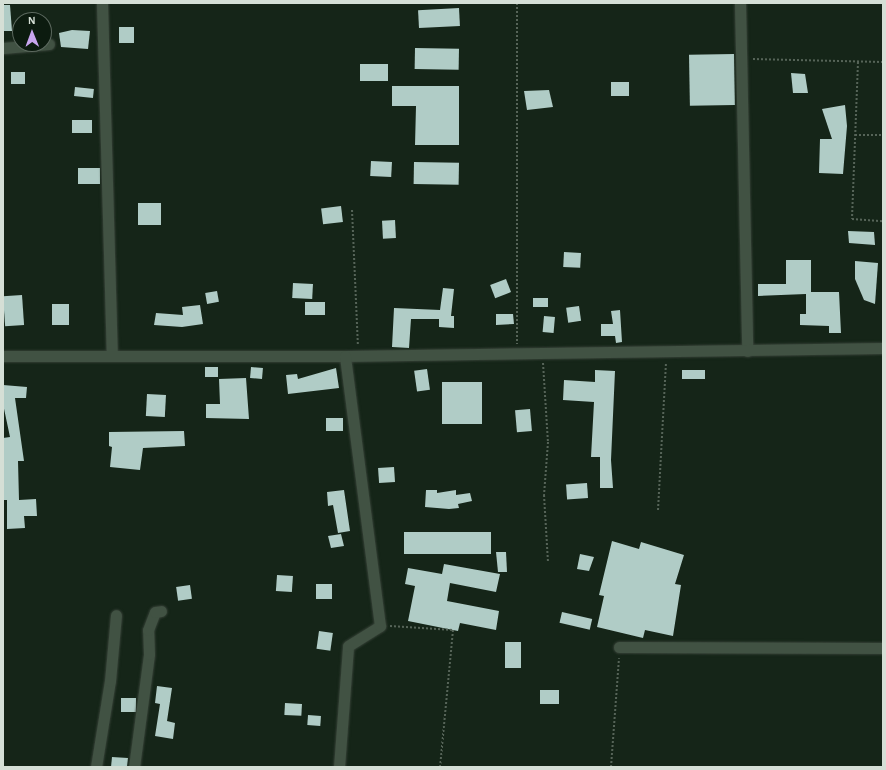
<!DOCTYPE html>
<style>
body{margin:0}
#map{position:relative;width:886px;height:770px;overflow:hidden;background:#152518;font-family:"Alegreya Sans",sans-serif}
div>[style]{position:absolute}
.building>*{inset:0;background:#b0ccc6;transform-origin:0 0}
.path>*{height:2px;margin-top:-1px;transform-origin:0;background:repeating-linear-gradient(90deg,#566458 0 2px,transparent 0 4px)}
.roads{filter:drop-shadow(0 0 1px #354036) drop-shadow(0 0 1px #354036)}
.minor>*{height:11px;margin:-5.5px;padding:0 5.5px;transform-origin:5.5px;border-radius:5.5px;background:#415243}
span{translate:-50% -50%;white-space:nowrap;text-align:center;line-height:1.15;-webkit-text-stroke:4px #0c1b0f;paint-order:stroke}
.frame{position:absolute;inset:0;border:4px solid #d5dfd6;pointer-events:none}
.north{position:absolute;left:12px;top:12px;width:40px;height:40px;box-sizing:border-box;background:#0c1b0f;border:1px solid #5c695f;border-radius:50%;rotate:359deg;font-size:11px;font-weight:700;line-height:16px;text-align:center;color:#d5dfd6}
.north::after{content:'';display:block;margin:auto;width:14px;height:18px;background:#c8a5ee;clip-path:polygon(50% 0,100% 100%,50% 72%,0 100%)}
</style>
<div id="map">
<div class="building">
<div style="clip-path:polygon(3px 5px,10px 5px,12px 31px,3px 31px)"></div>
<div style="left:459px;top:8px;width:18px;height:41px;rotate:87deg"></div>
<div style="left:119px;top:27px;width:15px;height:16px"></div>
<div style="clip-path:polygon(72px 30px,90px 31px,88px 49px,61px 47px,59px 33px)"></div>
<div style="left:415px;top:48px;width:44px;height:21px;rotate:1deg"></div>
<div style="left:734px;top:54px;width:51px;height:45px;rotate:89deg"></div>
<div style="left:388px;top:64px;width:17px;height:28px;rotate:90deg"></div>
<div style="left:11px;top:72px;width:14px;height:12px"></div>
<div style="clip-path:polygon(791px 73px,805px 74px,808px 93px,793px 93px)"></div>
<div style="left:629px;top:82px;width:14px;height:18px;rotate:90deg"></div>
<div style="clip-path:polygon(392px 86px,459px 86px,459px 145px,415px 145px,416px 106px,392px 106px)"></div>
<div style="left:75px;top:87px;width:19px;height:9px;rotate:6deg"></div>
<div style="clip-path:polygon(549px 90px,553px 107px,527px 110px,524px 91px)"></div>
<div style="clip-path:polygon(845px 105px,847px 126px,843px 174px,819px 173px,820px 139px,832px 139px,822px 109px)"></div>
<div style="left:72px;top:120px;width:20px;height:13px"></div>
<div style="left:371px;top:161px;width:21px;height:15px;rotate:3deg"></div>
<div style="left:414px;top:162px;width:45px;height:22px;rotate:1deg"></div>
<div style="left:100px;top:168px;width:16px;height:22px;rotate:90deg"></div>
<div style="left:138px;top:203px;width:23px;height:22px"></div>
<div style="left:341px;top:206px;width:16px;height:20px;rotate:83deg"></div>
<div style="left:395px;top:220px;width:18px;height:13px;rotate:87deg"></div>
<div style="clip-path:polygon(848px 231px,874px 232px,875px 245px,849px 243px)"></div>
<div style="left:564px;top:252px;width:17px;height:15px;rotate:3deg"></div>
<div style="clip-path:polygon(786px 260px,811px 260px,811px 292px,839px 292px,841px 333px,829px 333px,829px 326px,800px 325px,800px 314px,806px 314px,806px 294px,758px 296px,758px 284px,786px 284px)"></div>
<div style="clip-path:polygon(855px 261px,878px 263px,875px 304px,864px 300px,855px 279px)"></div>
<div style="left:506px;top:279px;width:14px;height:17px;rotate:69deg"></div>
<div style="left:293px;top:283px;width:20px;height:15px;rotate:3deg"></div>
<div style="clip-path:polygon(443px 288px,454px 289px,451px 316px,454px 316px,454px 328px,439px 327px,439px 319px,411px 319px,409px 348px,392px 347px,394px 308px,440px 310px)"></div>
<div style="left:217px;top:291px;width:11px;height:12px;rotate:80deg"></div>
<div style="left:22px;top:295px;width:30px;height:19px;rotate:86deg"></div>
<div style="left:548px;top:298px;width:9px;height:15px;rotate:90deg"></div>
<div style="left:325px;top:302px;width:13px;height:20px;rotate:90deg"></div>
<div style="left:52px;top:304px;width:17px;height:21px"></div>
<div style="clip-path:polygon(200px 305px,203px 324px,182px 327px,154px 325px,156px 313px,183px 315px,182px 307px)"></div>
<div style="left:579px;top:306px;width:15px;height:13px;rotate:82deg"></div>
<div style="clip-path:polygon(620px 310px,622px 342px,616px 343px,615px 336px,601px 336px,601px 324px,613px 324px,611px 311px)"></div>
<div style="clip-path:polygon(496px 314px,513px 314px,514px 324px,496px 325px)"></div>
<div style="left:544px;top:316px;width:11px;height:16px;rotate:5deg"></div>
<div style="left:205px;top:367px;width:13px;height:10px"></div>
<div style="left:251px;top:367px;width:12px;height:11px;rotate:5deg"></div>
<div style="clip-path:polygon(336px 368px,339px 388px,288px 394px,286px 375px,297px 374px,298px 379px)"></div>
<div style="left:427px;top:369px;width:21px;height:13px;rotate:82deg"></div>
<div style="clip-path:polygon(595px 370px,615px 371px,611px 460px,613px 488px,600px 488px,600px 457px,591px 457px,594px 402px,563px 400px,564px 380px,595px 382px)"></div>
<div style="left:682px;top:370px;width:23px;height:9px"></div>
<div style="clip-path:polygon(246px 378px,249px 419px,206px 418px,206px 404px,220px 404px,219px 379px)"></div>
<div style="left:442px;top:382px;width:40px;height:42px"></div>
<div style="clip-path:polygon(3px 385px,27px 387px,26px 398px,15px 398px,24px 461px,18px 461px,19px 500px,36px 499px,37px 516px,24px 516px,25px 528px,7px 529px,7px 500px,3px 500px,3px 438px,10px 437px,3px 404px)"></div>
<div style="left:147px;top:394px;width:19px;height:22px;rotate:3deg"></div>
<div style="left:530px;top:409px;width:22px;height:15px;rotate:85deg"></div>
<div style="left:326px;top:418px;width:17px;height:13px"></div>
<div style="clip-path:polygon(184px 431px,185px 446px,143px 448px,140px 470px,110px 467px,112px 447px,109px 446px,109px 432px)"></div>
<div style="left:394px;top:467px;width:15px;height:16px;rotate:86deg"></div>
<div style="left:587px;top:483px;width:15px;height:21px;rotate:86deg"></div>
<div style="clip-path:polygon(344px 490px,350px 531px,338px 533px,333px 505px,328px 506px,327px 492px)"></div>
<div style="clip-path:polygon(426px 490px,437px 490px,437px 493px,456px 490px,456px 495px,470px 493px,472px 501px,458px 504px,459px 508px,449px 509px,425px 507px)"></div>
<div style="left:404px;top:532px;width:87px;height:22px"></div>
<div style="clip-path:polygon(341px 534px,344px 546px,331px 548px,328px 536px)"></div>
<div style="clip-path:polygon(612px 541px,639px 549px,641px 542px,684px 555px,675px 584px,681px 585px,673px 636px,645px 630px,643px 638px,597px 627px,604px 596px,599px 595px)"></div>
<div style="clip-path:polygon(496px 552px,506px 552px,507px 572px,498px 572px)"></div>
<div style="clip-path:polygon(580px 554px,594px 557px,589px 571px,577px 569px)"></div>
<div style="clip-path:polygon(444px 564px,500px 574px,496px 592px,450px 583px,447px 601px,499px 611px,496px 630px,460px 623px,458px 631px,408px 621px,415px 586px,405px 584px,408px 568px,442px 574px)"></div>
<div style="left:277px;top:575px;width:16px;height:16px;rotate:4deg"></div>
<div style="left:316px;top:584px;width:16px;height:15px"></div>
<div style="left:190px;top:585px;width:14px;height:14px;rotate:82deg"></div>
<div style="left:562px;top:612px;width:31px;height:11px;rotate:13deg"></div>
<div style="left:319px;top:631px;width:14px;height:18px;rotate:8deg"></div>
<div style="left:521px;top:642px;width:26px;height:16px;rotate:90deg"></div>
<div style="clip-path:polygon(157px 686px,172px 688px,167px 721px,175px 723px,173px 739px,155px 736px,160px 704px,155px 703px)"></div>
<div style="left:559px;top:690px;width:14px;height:19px;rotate:90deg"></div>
<div style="left:121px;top:698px;width:15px;height:14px"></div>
<div style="left:285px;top:703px;width:17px;height:12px;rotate:3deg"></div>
<div style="left:308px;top:715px;width:13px;height:10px;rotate:4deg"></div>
<div style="clip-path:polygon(112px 757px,128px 758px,127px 767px,111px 767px)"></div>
</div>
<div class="path">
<div style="left:517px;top:3px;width:341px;rotate:90deg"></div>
<div style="left:753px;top:59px;width:130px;rotate:1.3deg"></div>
<div style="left:858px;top:62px;width:157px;rotate:92.2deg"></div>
<div style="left:852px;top:219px;width:31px;rotate:4deg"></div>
<div style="left:855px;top:135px;width:28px"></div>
<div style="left:352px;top:210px;width:135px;rotate:87.5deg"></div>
<div style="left:543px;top:363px;width:79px;rotate:86.4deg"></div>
<div style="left:548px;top:442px;width:53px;rotate:94.3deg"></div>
<div style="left:544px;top:495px;width:67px;rotate:86.6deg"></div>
<div style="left:658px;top:510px;width:148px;rotate:-86.9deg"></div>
<div style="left:390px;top:626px;width:63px;rotate:3.6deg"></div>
<div style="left:453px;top:630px;width:138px;rotate:95.4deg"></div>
<div style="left:611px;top:767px;width:109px;rotate:-85.8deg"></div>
</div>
<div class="roads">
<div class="minor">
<div style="left:102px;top:3px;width:351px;rotate:88.4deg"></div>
<div style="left:740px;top:3px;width:348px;rotate:88.8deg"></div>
<div style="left:3px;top:48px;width:46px;rotate:-5deg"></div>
<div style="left:3px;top:356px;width:342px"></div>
<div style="left:345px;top:356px;width:538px;rotate:-0.85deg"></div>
<div style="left:619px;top:647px;width:264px;rotate:0.2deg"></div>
<div style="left:96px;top:767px;width:87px;rotate:-80.8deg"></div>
<div style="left:110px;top:681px;width:66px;rotate:-84.8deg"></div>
<div style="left:134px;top:767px;width:114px;rotate:-82.4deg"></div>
<div style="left:149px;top:654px;width:24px;rotate:-92deg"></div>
<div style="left:148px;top:630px;width:19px;rotate:-69deg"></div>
<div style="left:155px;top:612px;width:6px;rotate:-9deg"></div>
<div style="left:339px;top:767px;width:121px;rotate:-85.7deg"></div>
<div style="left:348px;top:646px;width:38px;rotate:-32deg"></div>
<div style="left:380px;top:626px;width:272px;rotate:-97.4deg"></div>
</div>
</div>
<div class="frame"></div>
<div class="north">N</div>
</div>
